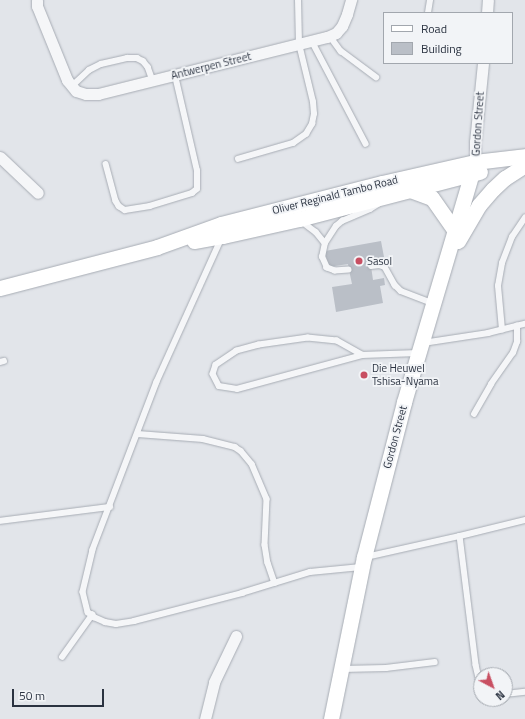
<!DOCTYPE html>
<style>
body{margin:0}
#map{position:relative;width:525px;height:719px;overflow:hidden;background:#e2e5ea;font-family:"Titillium Web",sans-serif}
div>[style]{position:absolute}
.building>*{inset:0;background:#babfc7}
.roads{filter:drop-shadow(0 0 1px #a7acb4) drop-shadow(0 0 1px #a7acb4)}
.lane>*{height:5.5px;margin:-2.75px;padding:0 2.75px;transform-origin:2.75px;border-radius:2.75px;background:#f5f6f8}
.street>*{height:11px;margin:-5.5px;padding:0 5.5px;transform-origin:5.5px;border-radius:5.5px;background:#f5f6f8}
.secondary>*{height:15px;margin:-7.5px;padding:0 7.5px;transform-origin:7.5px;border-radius:7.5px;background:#fff}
.dots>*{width:11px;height:11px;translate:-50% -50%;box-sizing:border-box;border:2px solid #f2f4f7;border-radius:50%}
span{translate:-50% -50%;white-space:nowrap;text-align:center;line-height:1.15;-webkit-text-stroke:3.5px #f2f4f7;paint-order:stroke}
.street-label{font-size:11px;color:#2b3341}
.poi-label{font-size:11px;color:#2b3341}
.left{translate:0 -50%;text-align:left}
.legend{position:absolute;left:383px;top:12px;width:130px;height:52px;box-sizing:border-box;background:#f2f4f7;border:1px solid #a2a7ae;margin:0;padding:5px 7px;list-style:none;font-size:12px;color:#2b3341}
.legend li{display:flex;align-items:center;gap:8px;height:20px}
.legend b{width:20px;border:1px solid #a2a7ae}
.north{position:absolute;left:473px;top:667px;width:40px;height:40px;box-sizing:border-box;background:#f2f4f7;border:1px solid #a2a7ae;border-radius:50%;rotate:139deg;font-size:11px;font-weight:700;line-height:16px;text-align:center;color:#2b3341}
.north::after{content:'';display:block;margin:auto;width:14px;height:18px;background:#c84f62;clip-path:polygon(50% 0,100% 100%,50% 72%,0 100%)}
.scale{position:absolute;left:12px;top:689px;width:92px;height:18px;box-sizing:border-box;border:2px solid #2b3341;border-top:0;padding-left:5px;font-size:12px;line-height:14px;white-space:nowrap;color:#2b3341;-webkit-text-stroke:3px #f2f4f7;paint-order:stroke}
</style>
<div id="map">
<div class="building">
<div style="clip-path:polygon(381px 241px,384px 257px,370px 259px,373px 280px,384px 278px,385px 285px,380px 286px,383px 303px,336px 312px,332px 287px,352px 284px,349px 270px,348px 264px,328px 267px,325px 251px)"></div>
</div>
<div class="roads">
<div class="lane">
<div style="left:428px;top:13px;width:13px;rotate:-81deg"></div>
<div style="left:330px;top:36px;width:19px;rotate:54deg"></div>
<div style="left:341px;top:51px;width:44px;rotate:36.6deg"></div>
<div style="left:312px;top:41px;width:116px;rotate:62.3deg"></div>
<div style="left:72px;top:86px;width:23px;rotate:-43deg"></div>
<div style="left:89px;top:70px;width:13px;rotate:-27deg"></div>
<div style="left:101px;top:64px;width:27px;rotate:-13deg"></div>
<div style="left:127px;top:58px;width:10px"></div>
<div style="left:137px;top:58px;width:7px;rotate:27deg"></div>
<div style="left:143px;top:61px;width:8px;rotate:50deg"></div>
<div style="left:148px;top:67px;width:15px;rotate:70deg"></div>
<div style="left:238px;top:159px;width:57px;rotate:-16.2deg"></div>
<div style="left:293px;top:143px;width:16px;rotate:-35deg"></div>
<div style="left:306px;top:134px;width:12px;rotate:-59deg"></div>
<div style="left:312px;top:124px;width:10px;rotate:-79deg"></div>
<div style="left:314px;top:114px;width:12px;rotate:-95deg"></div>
<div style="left:313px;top:102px;width:60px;rotate:-103.6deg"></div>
<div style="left:299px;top:44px;width:44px;rotate:-91.3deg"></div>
<div style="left:106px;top:164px;width:38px;rotate:75deg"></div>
<div style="left:116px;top:201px;width:6px;rotate:59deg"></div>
<div style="left:119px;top:206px;width:7px;rotate:34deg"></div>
<div style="left:125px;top:210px;width:25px;rotate:-9deg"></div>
<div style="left:150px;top:206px;width:44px;rotate:-17.2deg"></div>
<div style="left:192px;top:193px;width:6px;rotate:-39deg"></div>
<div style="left:197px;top:189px;width:18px;rotate:-90deg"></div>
<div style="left:197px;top:171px;width:98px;rotate:-103deg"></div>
<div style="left:300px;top:220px;width:20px;rotate:37deg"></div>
<div style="left:316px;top:232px;width:14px;rotate:51deg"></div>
<div style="left:222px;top:238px;width:158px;rotate:114.3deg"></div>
<div style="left:157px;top:382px;width:180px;rotate:110.9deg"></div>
<div style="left:93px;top:550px;width:43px;rotate:103.4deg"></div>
<div style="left:83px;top:592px;width:21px;rotate:76deg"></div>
<div style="left:88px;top:612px;width:8px;rotate:40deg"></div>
<div style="left:94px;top:617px;width:12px;rotate:24deg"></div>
<div style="left:105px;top:622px;width:11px;rotate:10deg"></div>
<div style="left:116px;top:624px;width:18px;rotate:-9deg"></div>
<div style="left:134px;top:621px;width:112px;rotate:-14.5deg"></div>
<div style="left:242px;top:593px;width:71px;rotate:-17.2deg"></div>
<div style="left:310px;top:572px;width:51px;rotate:-5.6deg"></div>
<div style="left:371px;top:266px;width:8px;rotate:-7deg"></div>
<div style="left:379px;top:265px;width:6px;rotate:18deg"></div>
<div style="left:385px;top:267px;width:21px;rotate:61deg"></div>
<div style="left:395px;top:285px;width:8px;rotate:45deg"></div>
<div style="left:401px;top:291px;width:33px;rotate:21deg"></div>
<div style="left:349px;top:270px;width:14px;rotate:176deg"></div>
<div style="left:335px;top:271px;width:9px;rotate:-159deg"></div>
<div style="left:327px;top:268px;width:12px;rotate:-114deg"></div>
<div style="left:322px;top:257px;width:14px;rotate:-78deg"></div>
<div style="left:325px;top:243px;width:20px;rotate:-57deg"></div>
<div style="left:336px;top:226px;width:8px;rotate:-40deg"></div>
<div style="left:342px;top:221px;width:30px;rotate:-23deg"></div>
<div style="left:370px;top:209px;width:9px;rotate:-32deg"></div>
<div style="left:502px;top:330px;width:44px;rotate:-95.2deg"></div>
<div style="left:498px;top:286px;width:23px;rotate:-80deg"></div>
<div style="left:502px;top:263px;width:28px;rotate:-69deg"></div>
<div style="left:512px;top:237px;width:23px;rotate:-56deg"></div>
<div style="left:423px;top:343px;width:66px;rotate:-8.7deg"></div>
<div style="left:488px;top:333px;width:38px;rotate:-14deg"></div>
<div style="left:362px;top:355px;width:29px;rotate:-151deg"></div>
<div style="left:337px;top:341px;width:29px;rotate:-174deg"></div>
<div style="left:308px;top:338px;width:49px;rotate:171.9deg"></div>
<div style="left:259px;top:345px;width:23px;rotate:165deg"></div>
<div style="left:237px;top:351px;width:25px;rotate:146deg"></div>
<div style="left:216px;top:365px;width:9px;rotate:108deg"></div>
<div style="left:213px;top:374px;width:13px;rotate:63deg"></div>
<div style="left:219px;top:386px;width:18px;rotate:9deg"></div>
<div style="left:237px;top:389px;width:130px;rotate:-15.2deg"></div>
<div style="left:362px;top:355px;width:56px;rotate:-2deg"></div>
<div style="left:0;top:362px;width:4px;rotate:-14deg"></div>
<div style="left:474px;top:414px;width:34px;rotate:-60deg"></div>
<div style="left:491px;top:384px;width:38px;rotate:-55deg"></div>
<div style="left:513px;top:353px;width:12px;rotate:-70deg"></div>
<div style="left:517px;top:342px;width:16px;rotate:-90deg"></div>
<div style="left:138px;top:434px;width:65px;rotate:4.4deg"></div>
<div style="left:203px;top:439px;width:33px;rotate:14deg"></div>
<div style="left:235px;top:447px;width:7px;rotate:34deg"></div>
<div style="left:241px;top:451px;width:17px;rotate:50deg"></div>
<div style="left:252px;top:464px;width:38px;rotate:67deg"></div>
<div style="left:267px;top:499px;width:46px;rotate:92.5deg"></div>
<div style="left:265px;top:545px;width:18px;rotate:81deg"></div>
<div style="left:268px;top:563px;width:21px;rotate:71deg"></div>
<div style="left:0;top:521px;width:111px;rotate:-7.3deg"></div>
<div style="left:460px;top:536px;width:130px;rotate:82.9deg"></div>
<div style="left:476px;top:665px;width:22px;rotate:77deg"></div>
<div style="left:366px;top:557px;width:96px;rotate:-12.6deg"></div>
<div style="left:460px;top:536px;width:67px;rotate:-13.8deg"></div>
<div style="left:62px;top:657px;width:52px;rotate:-54.5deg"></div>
<div style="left:342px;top:669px;width:44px;rotate:-1.3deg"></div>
<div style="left:386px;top:668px;width:49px;rotate:-7deg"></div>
<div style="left:505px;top:694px;width:20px;rotate:-6deg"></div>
</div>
<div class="street">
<div style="left:37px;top:0;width:6px;rotate:90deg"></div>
<div style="left:37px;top:6px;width:80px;rotate:67.9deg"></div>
<div style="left:67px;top:80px;width:14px;rotate:51deg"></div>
<div style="left:76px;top:91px;width:10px;rotate:17deg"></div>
<div style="left:86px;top:94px;width:12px"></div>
<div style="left:98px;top:94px;width:236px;rotate:-14deg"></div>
<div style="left:327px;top:37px;width:10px;rotate:-24deg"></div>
<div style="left:336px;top:33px;width:9px;rotate:-49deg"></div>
<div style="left:342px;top:26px;width:13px;rotate:-67deg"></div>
<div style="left:347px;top:14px;width:15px;rotate:-74deg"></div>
<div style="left:487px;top:13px;width:13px;rotate:-86deg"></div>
<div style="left:0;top:157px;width:52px;rotate:43.5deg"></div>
<div style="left:475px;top:162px;width:20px;rotate:-90deg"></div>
<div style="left:475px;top:142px;width:79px;rotate:-84.2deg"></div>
<div style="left:205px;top:719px;width:38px;rotate:-76deg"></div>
<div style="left:214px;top:682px;width:51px;rotate:-64.4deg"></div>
</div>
<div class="secondary">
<div style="left:410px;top:190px;width:23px;rotate:20deg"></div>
<div style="left:432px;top:198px;width:40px;rotate:55.1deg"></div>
<div style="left:194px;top:241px;width:29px;rotate:-10deg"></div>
<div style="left:223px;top:236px;width:78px;rotate:-12.6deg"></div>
<div style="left:299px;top:219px;width:187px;rotate:-14.6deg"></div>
<div style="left:458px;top:241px;width:42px;rotate:-59.7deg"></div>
<div style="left:479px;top:205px;width:21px;rotate:-49deg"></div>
<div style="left:493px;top:189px;width:16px;rotate:-43deg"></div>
<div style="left:505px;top:178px;width:24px;rotate:-33deg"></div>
<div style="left:0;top:288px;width:162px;rotate:-14.6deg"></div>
<div style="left:157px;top:247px;width:68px;rotate:-19.8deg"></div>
<div style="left:221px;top:224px;width:166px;rotate:-14.3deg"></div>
<div style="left:382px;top:183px;width:95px;rotate:-12.7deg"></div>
<div style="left:475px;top:162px;width:50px;rotate:-6.8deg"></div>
<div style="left:331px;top:719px;width:165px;rotate:-78.5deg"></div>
<div style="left:364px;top:557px;width:160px;rotate:-75.5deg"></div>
<div style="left:404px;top:402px;width:250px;rotate:-73.5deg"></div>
</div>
</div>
<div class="dots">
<div style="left:359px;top:261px;background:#c84f62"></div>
<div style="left:364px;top:375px;background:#c84f62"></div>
</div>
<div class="street-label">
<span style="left:211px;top:66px;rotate:-14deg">Antwerpen Street</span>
<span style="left:478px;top:124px;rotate:-86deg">Gordon Street</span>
<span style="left:335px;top:195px;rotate:-14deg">Oliver Reginald Tambo Road</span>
<span style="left:395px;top:437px;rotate:-75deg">Gordon Street</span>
</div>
<div class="poi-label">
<span class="left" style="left:367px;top:261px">Sasol</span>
<span class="left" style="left:372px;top:375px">Die Heuwel<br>Tshisa-Nyama</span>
</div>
<ul class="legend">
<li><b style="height:5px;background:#fff"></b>Road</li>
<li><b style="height:11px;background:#babfc7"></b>Building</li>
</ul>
<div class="north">N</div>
<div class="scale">50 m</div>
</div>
